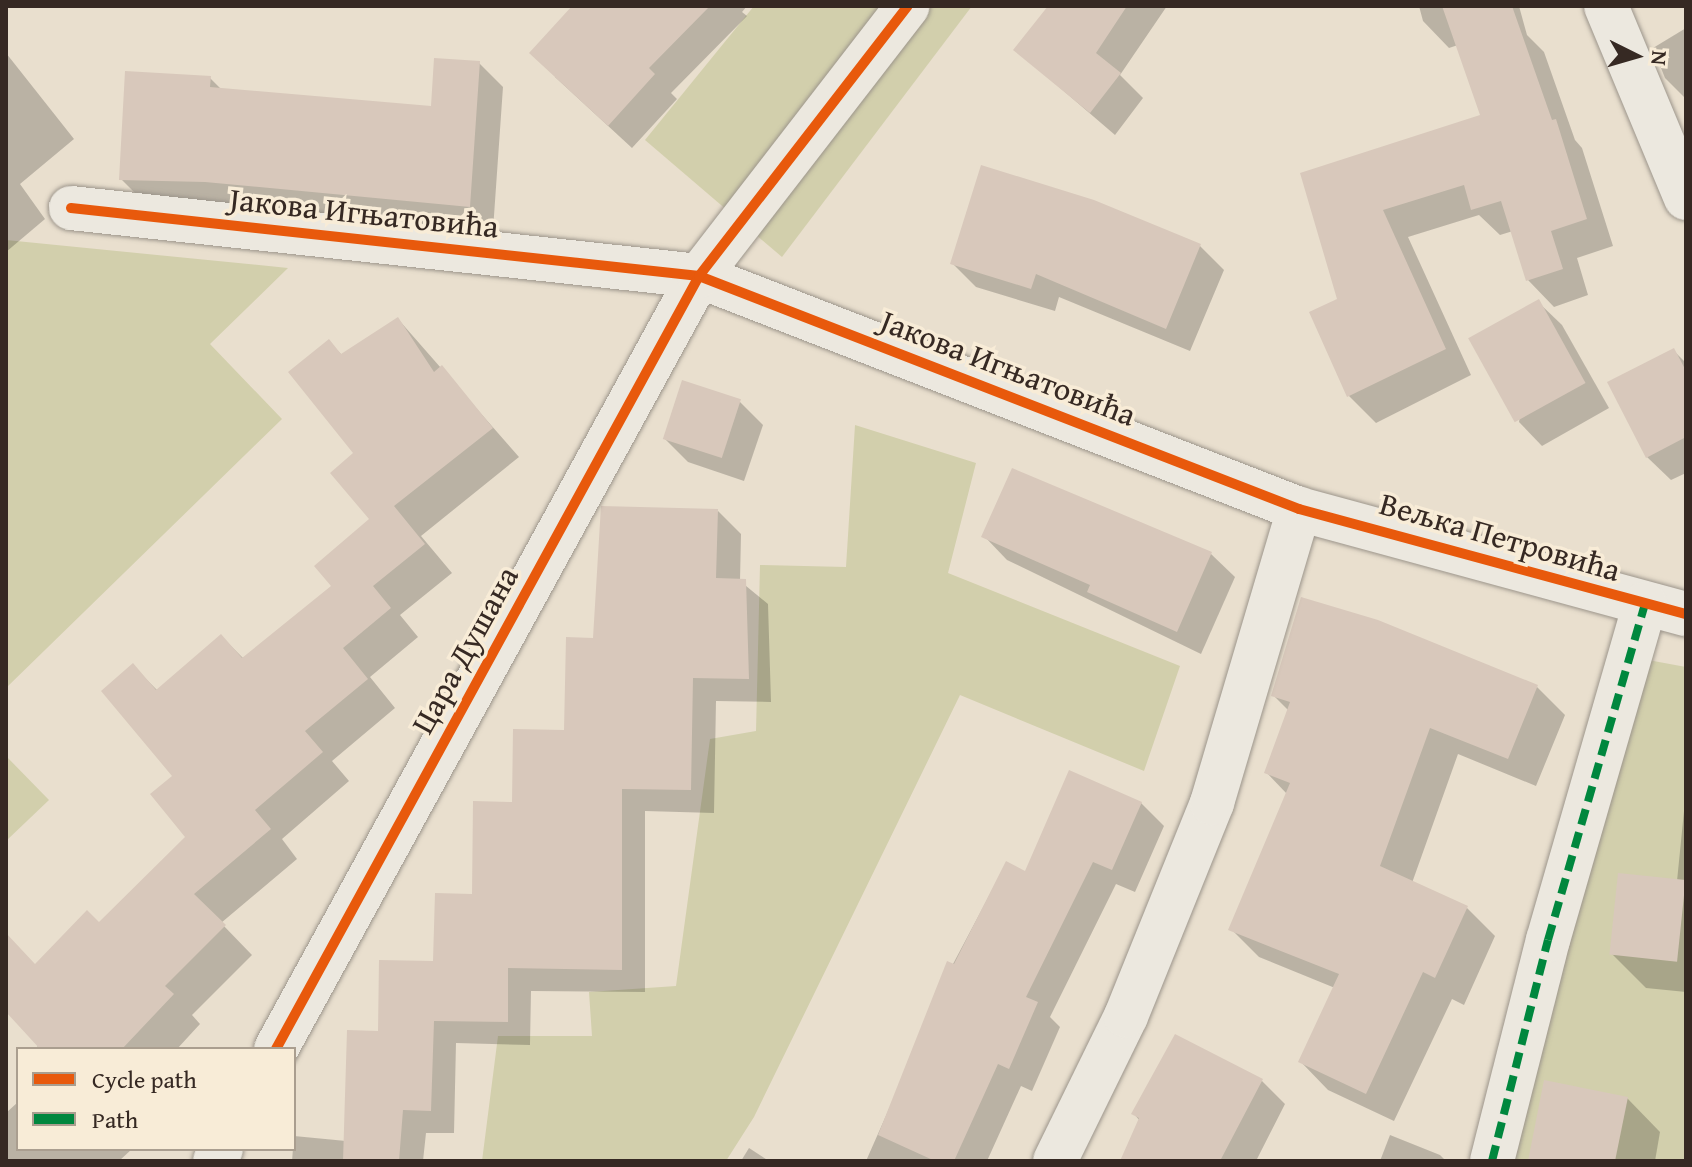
<!DOCTYPE html>
<meta charset="utf-8">
<style>
body{margin:0}
#map{position:relative;width:1692px;height:1167px;overflow:hidden;background:#e9dfce;font-family:"Gentium Book Plus",serif}
div>[style]{position:absolute}
.green>*{inset:0;background:#d2cfac}
.shadow>*{inset:0;background:#0003}
.building>*{inset:0;background:#d8c8bb;transform-origin:0 0}
.roads{filter:drop-shadow(0 0 2px #9c958b) drop-shadow(0 0 2px #9c958b)}
.minor>*{height:44px;margin:-22px;padding:0 22px;transform-origin:22px;border-radius:22px;background:#ece8df}
.quiet>*{height:8px;margin-top:-4px;transform-origin:0;background:repeating-linear-gradient(90deg,#00873e 0 16px,transparent 0 24px)}
.cycleway>*{height:10px;margin:-5px;padding:0 5px;transform-origin:5px;border-radius:5px;background:#e8590c}
span{translate:-50% -50%;white-space:nowrap;text-align:center;line-height:1.15;-webkit-text-stroke:7px #f8ecd7;paint-order:stroke}
.street-label{font-size:32px;color:#362923}
.frame{position:absolute;inset:0;border:8px solid #362923;pointer-events:none}
.legend{position:absolute;left:16px;top:1047px;width:280px;height:104px;box-sizing:border-box;background:#f8ecd7;border:2px solid #aa9e8f;margin:0;padding:10px 14px;list-style:none;font-size:24px;color:#362923}
.legend li{display:flex;align-items:center;gap:16px;height:40px}
.legend b{width:40px;border:2px solid #aa9e8f}
.north{position:absolute;left:1596px;top:16px;width:80px;height:80px;-webkit-text-stroke:6px #f8ecd7;paint-order:stroke;rotate:95deg;font-size:22px;font-weight:700;line-height:32px;text-align:center;color:#362923}
.north::after{content:'';display:block;margin:auto;width:28px;height:36px;background:#362923;clip-path:polygon(50% 0,100% 100%,50% 72%,0 100%)}
</style>
<div id="map">
<div class="green">
<div style="clip-path:polygon(754px 6px,972px 6px,782px 257px,645px 140px)"></div>
<div style="clip-path:polygon(6px 240px,288px 268px,210px 344px,282px 419px,6px 688px)"></div>
<div style="clip-path:polygon(855px 425px,976px 463px,948px 573px,1180px 666px,1144px 771px,960px 695px,754px 1117px,726px 1161px,482px 1161px,498px 1036px,592px 1036px,589px 992px,676px 986px,710px 739px,756px 731px,760px 565px,846px 567px)"></div>
<div style="clip-path:polygon(1648px 660px,1686px 667px,1686px 1161px,1510px 1161px,1564px 936px)"></div>
<div style="clip-path:polygon(6px 756px,49px 800px,6px 841px)"></div>
</div>
<div class="shadow">
<div style="clip-path:polygon(575px 6px,747px 6px,742px 12px,747px 16px,671px 93px,677px 99px,632px 148px,555px 77px)"></div>
<div style="clip-path:polygon(1050px 6px,1167px 6px,1120px 75px,1143px 98px,1115px 135px,1016px 50px)"></div>
<div style="clip-path:polygon(1419px 6px,1519px 6px,1527px 35px,1544px 52px,1575px 140px,1582px 148px,1613px 246px,1577px 258px,1588px 295px,1554px 307px,1528px 280px,1513px 231px,1500px 235px,1479px 215px,1408px 237px,1471px 375px,1376px 423px,1349px 396px,1312px 313px,1339px 300px,1303px 174px,1483px 116px,1458px 45px,1449px 48px,1423px 21px)"></div>
<div style="clip-path:polygon(1686px 28px,1686px 99px,1665px 78px,1653px 48px)"></div>
<div style="clip-path:polygon(6px 53px,74px 139px,20px 184px,45px 219px,6px 252px)"></div>
<div style="clip-path:polygon(479px 63px,503px 87px,493px 230px,230px 205px,145px 203px,121px 179px,210px 78px,222px 90px,432px 109px)"></div>
<div style="clip-path:polygon(1092px 201px,1200px 246px,1224px 270px,1190px 351px,1059px 297px,1055px 311px,976px 287px,952px 263px)"></div>
<div style="clip-path:polygon(1538px 302px,1562px 325px,1609px 408px,1542px 446px,1519px 422px)"></div>
<div style="clip-path:polygon(398px 319px,519px 457px,421px 536px,452px 573px,400px 615px,418px 637px,370px 677px,395px 708px,332px 761px,349px 781px,282px 839px,297px 859px,221px 923px,252px 955px,192px 1015px,200px 1024px,177px 1049px,35px 1049px,39px 1045px,6px 1009px,6px 946px,36px 966px,99px 925px,188px 837px,175px 776px,133px 666px,158px 691px,221px 636px,244px 659px,333px 586px,372px 519px,329px 342px,343px 356px)"></div>
<div style="clip-path:polygon(1673px 350px,1686px 363px,1686px 473px,1671px 480px,1647px 457px)"></div>
<div style="clip-path:polygon(739px 401px,763px 425px,744px 481px,688px 462px,664px 438px)"></div>
<div style="clip-path:polygon(718px 511px,741px 534px,740px 581px,768px 604px,771px 702px,716px 701px,714px 813px,645px 811px,645px 992px,531px 991px,530px 1045px,456px 1043px,454px 1133px,426px 1133px,423px 1161px,292px 1161px,294px 1136px,346px 1141px,380px 1033px,435px 963px,474px 896px,514px 804px,566px 732px,595px 640px)"></div>
<div style="clip-path:polygon(984px 536px,1211px 554px,1235px 577px,1201px 654px,1007px 560px)"></div>
<div style="clip-path:polygon(1536px 686px,1565px 715px,1536px 786px,1458px 754px,1412px 883px,1467px 908px,1495px 936px,1464px 1005px,1452px 999px,1394px 1121px,1328px 1090px,1300px 1061px,1335px 988px,1259px 957px,1231px 929px,1287px 794px,1267px 773px,1289px 711px,1273px 695px)"></div>
<div style="clip-path:polygon(1686px 791px,1686px 992px,1646px 988px,1612px 954px,1677px 881px)"></div>
<div style="clip-path:polygon(1141px 803px,1164px 826px,1135px 892px,1116px 884px,1050px 1017px,1060px 1027px,1032px 1091px,1021px 1086px,987px 1161px,866px 1161px,953px 964px,1006px 864px,1026px 873px)"></div>
<div style="clip-path:polygon(1262px 1081px,1285px 1104px,1256px 1161px,1124px 1161px,1140px 1121px,1134px 1114px)"></div>
<div style="clip-path:polygon(1627px 1098px,1660px 1132px,1655px 1161px,1530px 1161px)"></div>
<div style="clip-path:polygon(18px 1102px,18px 1149px,132px 1149px,119px 1161px,6px 1161px,6px 1113px)"></div>
<div style="clip-path:polygon(1390px 1135px,1440px 1155px,1446px 1161px,1380px 1161px)"></div>
<div style="clip-path:polygon(749px 1148px,769px 1161px,741px 1161px)"></div>
</div>
<div class="building">
<div style="clip-path:polygon(572px 6px,710px 6px,649px 68px,655px 74px,608px 126px,529px 53px)"></div>
<div style="clip-path:polygon(1048px 6px,1127px 6px,1096px 53px,1121px 73px,1090px 113px,1013px 50px)"></div>
<div style="clip-path:polygon(1442px 6px,1512px 6px,1552px 120px,1556px 119px,1587px 219px,1551px 231px,1563px 269px,1526px 281px,1501px 201px,1471px 210px,1464px 185px,1383px 210px,1446px 349px,1347px 397px,1309px 312px,1337px 299px,1300px 173px,1480px 115px)"></div>
<div style="clip-path:polygon(434px 58px,480px 61px,470px 207px,205px 182px,119px 180px,125px 71px,211px 76px,210px 87px,431px 106px)"></div>
<div style="clip-path:polygon(981px 165px,1094px 200px,1201px 244px,1166px 329px,1036px 274px,1031px 289px,950px 264px)"></div>
<div style="left:1539px;top:299px;width:96px;height:81px;rotate:61deg"></div>
<div style="clip-path:polygon(398px 317px,434px 372px,442px 365px,493px 428px,394px 506px,425px 544px,373px 586px,391px 608px,343px 648px,368px 679px,305px 731px,323px 752px,255px 810px,271px 829px,194px 894px,226px 925px,165px 986px,174px 994px,122px 1049px,40px 1049px,6px 1012px,6px 933px,35px 964px,87px 910px,99px 922px,185px 837px,150px 794px,172px 776px,101px 691px,133px 663px,156px 690px,221px 634px,242px 658px,331px 586px,314px 566px,369px 519px,330px 473px,353px 453px,288px 372px,329px 339px,341px 354px)"></div>
<div style="clip-path:polygon(1674px 348px,1686px 371px,1686px 437px,1646px 458px,1607px 382px)"></div>
<div style="left:682px;top:380px;width:62px;height:62px;rotate:18deg"></div>
<div style="clip-path:polygon(1012px 468px,1212px 552px,1177px 632px,1087px 592px,1090px 585px,981px 537px)"></div>
<div style="clip-path:polygon(601px 506px,718px 509px,716px 578px,746px 579px,749px 679px,693px 678px,691px 790px,622px 789px,622px 970px,508px 968px,508px 1022px,434px 1021px,431px 1111px,403px 1110px,399px 1161px,343px 1161px,347px 1030px,378px 1031px,379px 960px,433px 961px,435px 893px,472px 894px,473px 801px,512px 802px,513px 729px,564px 730px,566px 637px,593px 638px)"></div>
<div style="clip-path:polygon(1301px 597px,1378px 620px,1538px 685px,1508px 759px,1430px 728px,1380px 866px,1468px 906px,1435px 978px,1423px 972px,1366px 1094px,1298px 1062px,1339px 974px,1228px 930px,1290px 783px,1264px 773px,1290px 702px,1271px 696px)"></div>
<div style="clip-path:polygon(1069px 770px,1142px 802px,1112px 870px,1093px 862px,1026px 997px,1038px 1002px,1009px 1069px,998px 1064px,954px 1161px,935px 1161px,878px 1135px,947px 961px,954px 964px,1006px 861px,1025px 871px)"></div>
<div style="left:1618px;top:873px;width:68px;height:82px;rotate:6deg"></div>
<div style="clip-path:polygon(1175px 1034px,1263px 1079px,1220px 1161px,1120px 1161px,1139px 1118px,1131px 1114px)"></div>
<div style="clip-path:polygon(1544px 1080px,1628px 1097px,1615px 1161px,1528px 1161px)"></div>
</div>
<div class="roads">
<div class="minor">
<div style="left:1606px;top:6px;width:208px;rotate:67.4deg"></div>
<div style="left:71px;top:208px;width:632px;rotate:6.18deg"></div>
<div style="left:699px;top:276px;width:644px;rotate:21.22deg"></div>
<div style="left:1299px;top:509px;width:401px;rotate:15.2deg"></div>
<div style="left:276px;top:1049px;width:881px;rotate:-61.31deg"></div>
<div style="left:699px;top:276px;width:341px;rotate:-52.3deg"></div>
<div style="left:215px;top:1161px;width:13px;rotate:-63deg"></div>
<div style="left:1055px;top:1161px;width:161px;rotate:-63.9deg"></div>
<div style="left:1126px;top:1016px;width:230px;rotate:-68deg"></div>
<div style="left:1212px;top:803px;width:307px;rotate:-73.5deg"></div>
<div style="left:1492px;top:1161px;width:228px;rotate:-75.8deg"></div>
<div style="left:1548px;top:940px;width:350px;rotate:-73.9deg"></div>
</div>
</div>
<div class="quiet">
<div style="left:1492px;top:1161px;width:228px;rotate:-75.8deg"></div>
<div style="left:1548px;top:940px;width:350px;rotate:-73.9deg"></div>
</div>
<div class="cycleway">
<div style="left:71px;top:208px;width:632px;rotate:6.18deg"></div>
<div style="left:699px;top:276px;width:644px;rotate:21.22deg"></div>
<div style="left:1299px;top:509px;width:401px;rotate:15.2deg"></div>
<div style="left:276px;top:1049px;width:881px;rotate:-61.31deg"></div>
<div style="left:699px;top:276px;width:341px;rotate:-52.3deg"></div>
</div>
<div class="street-label">
<span style="left:364px;top:213px;rotate:6deg">Јакова Игњатовића</span>
<span style="left:1008px;top:368px;rotate:21deg">Јакова Игњатовића</span>
<span style="left:1500px;top:537px;rotate:16deg">Вељка Петровића</span>
<span style="left:465px;top:650px;rotate:-61deg">Цара Душана</span>
</div>
<div class="frame"></div>
<ul class="legend">
<li><b style="height:10px;background:#e8590c"></b>Cycle path</li>
<li><b style="height:10px;background:#00873e"></b>Path</li>
</ul>
<div class="north">N</div>
</div>
